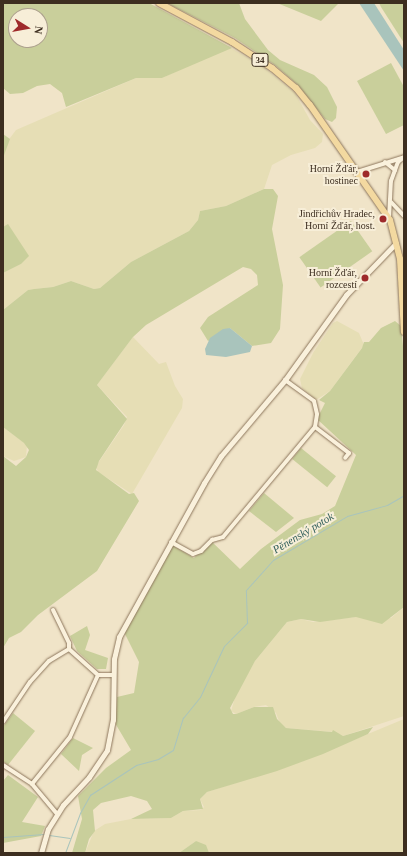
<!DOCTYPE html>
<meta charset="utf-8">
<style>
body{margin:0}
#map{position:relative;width:407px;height:856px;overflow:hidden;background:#f0e4c8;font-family:"Times New Roman",serif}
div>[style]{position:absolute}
.farmland>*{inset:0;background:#e6deb5}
.green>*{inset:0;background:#c9cf9b;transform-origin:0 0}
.water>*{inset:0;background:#a9c4bc}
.stream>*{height:1px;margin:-0.5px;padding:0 0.5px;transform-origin:0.5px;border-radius:0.5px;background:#a9c4bc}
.roads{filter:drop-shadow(0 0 1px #8d765c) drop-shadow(0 0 1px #8d765c)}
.minor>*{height:4px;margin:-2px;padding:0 2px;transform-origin:2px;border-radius:2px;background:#faf1dc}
.tertiary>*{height:5px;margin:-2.5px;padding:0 2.5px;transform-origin:2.5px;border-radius:2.5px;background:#faf1dc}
.primary>*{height:6px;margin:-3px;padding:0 3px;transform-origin:3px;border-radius:3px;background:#f3d9a0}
.dots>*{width:11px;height:11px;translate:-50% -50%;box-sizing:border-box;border:2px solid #f7eed8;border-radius:50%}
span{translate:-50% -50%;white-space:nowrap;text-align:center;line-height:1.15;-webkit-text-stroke:4px #f7eed8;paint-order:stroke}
.shield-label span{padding:1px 3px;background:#f7eed8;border:1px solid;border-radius:3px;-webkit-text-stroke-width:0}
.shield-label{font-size:9px;color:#3d2e20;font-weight:700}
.poi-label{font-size:10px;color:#3d2e20}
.right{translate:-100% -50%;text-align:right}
.water-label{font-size:11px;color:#2f5d5a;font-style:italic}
.frame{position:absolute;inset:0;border:4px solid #3d2e20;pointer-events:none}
.north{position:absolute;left:8px;top:8px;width:40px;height:40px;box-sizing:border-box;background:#f7eed8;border:1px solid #ada18e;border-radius:50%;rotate:101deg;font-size:11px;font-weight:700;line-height:16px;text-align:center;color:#3d2e20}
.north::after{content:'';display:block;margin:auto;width:14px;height:18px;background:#9e2a2b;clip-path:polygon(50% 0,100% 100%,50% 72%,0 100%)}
</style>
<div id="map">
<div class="farmland">
<div style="clip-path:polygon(229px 47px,262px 66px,295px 93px,310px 120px,323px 134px,322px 142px,315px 148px,291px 155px,272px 165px,264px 189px,226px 206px,200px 211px,198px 220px,189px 231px,131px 262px,100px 288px,94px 289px,71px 281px,53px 287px,34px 289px,28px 290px,3px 310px,3px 273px,21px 264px,8px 225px,3px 227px,3px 158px,7px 142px,16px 130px,136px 78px,162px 78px)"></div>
<div style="clip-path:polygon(337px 321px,359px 333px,364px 345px,330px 391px,316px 400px,302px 388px,300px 379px,313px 353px,333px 323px)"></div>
<div style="clip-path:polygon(133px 337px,159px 364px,166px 362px,175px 386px,183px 399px,182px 408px,132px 494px,98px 472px,96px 466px,124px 425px,127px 417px,97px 385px)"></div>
<div style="clip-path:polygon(3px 427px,27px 445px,26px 457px,14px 461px,3px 456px)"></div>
<div style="clip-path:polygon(404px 607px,404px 716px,343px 736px,334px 732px,286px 728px,280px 724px,276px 713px,266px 705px,254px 707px,236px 714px,231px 711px,236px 694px,255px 661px,287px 622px,301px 619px,313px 622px,356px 617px,391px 618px)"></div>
<div style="clip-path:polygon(404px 719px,404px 853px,209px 853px,196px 841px,179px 853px,85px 853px,94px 831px,105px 824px,131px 819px,171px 818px,183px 811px,201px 810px,204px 807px,200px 799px,207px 792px,303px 761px)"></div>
</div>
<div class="green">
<div style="clip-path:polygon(evenodd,3px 3px,149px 3px,232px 48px,162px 78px,136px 78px,66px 107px,62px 93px,50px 84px,37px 86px,23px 93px,10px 94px,3px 88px,3px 3px,16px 16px,40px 16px,40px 40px,16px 40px,16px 16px)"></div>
<div style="clip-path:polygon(167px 3px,239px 3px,245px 19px,268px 50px,280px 60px,314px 75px,327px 87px,337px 107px,336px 118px,332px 122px,325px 119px,298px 85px,275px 65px,235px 38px)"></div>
<div style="clip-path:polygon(277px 3px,339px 3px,321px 21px)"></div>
<div style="clip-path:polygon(379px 3px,404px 3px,404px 43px,381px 7px)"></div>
<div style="clip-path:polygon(391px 63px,404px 87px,404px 125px,386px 134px,357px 81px)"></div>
<div style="clip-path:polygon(3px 134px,10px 139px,3px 158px)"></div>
<div style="clip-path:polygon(264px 189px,273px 189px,278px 196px,272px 229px,283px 285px,280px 329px,271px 343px,252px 346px,230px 328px,208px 341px,200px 328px,208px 317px,258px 285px,257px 275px,251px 269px,243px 267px,146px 325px,133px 337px,97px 385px,127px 419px,99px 461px,96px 470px,129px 494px,134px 493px,139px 501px,97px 571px,38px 615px,21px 632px,9px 638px,3px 648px,3px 456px,16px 466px,26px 457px,29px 450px,24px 443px,3px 427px,3px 310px,28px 290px,34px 289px,53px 287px,71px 281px,94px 289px,100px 288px,131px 262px,189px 231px,198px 220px,200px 211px,226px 206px)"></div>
<div style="left:351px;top:221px;width:37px;height:63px;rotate:55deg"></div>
<div style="clip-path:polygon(8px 224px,29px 256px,21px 264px,3px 273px,3px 227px)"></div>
<div style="clip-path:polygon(395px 321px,401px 326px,404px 356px,404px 607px,382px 624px,356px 617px,320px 622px,301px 619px,287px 622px,255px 661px,230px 708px,233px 714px,236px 714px,254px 707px,273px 707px,277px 719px,286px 728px,332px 732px,333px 730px,343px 736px,373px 727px,368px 734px,323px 754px,277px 771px,207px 792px,200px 799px,203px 809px,183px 811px,171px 818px,131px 819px,152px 809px,147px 801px,131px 796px,101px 803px,93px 810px,95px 831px,89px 839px,85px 853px,72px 853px,82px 819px,78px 796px,106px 768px,131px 750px,115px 723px,117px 697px,134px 693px,139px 662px,124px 632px,172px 545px,194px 558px,210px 540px,240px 569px,261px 549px,300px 520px,322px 514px,335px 506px,356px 455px,317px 419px,325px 403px,319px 400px,330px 391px,362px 348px,364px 342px,369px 342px,381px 328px)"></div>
<div style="left:301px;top:448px;width:45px;height:14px;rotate:39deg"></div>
<div style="clip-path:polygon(264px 493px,294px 518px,276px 532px,249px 511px)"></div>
<div style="clip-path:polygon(87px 626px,90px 635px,85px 650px,108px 658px,106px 669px,97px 669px,77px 651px,70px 636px)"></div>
<div style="clip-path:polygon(13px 713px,35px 731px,8px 765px,3px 761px,3px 727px)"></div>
<div style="clip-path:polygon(73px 738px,93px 748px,82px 755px,79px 771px,61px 754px)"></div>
<div style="clip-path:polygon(8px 775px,38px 797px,22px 822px,45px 826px,41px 836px,3px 843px,3px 781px)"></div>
<div style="clip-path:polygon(196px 841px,206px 845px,209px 853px,179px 853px)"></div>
</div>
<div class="water">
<div style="clip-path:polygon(359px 3px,374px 3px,404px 50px,404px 71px)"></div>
<div style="clip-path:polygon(230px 328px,252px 346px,250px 352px,226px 357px,206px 355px,205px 349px,210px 338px,223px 329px)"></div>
</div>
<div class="stream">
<div style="left:49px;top:835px;width:21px;rotate:8deg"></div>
<div style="left:3px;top:837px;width:41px;rotate:-4.2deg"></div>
<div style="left:65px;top:853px;width:43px;rotate:-69.4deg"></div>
<div style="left:80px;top:813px;width:21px;rotate:-61deg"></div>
<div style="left:90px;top:795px;width:55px;rotate:-33.1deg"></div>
<div style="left:136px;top:765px;width:23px;rotate:-15deg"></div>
<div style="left:158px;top:759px;width:17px;rotate:-31deg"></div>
<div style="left:173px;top:750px;width:34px;rotate:-73deg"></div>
<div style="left:183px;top:718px;width:27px;rotate:-51deg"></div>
<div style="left:200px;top:697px;width:56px;rotate:-64.8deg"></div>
<div style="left:224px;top:646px;width:33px;rotate:-45deg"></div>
<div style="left:247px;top:623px;width:33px;rotate:-92deg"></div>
<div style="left:246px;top:590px;width:40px;rotate:-48deg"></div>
<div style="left:273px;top:560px;width:86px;rotate:-30.7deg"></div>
<div style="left:347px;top:516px;width:41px;rotate:-15.4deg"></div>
<div style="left:387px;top:505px;width:20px;rotate:-30deg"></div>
</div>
<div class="roads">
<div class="minor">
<div style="left:385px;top:162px;width:13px;rotate:39deg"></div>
<div style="left:357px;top:172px;width:47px;rotate:-17.3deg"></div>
<div style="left:391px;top:202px;width:19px;rotate:47deg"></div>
<div style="left:389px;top:218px;width:37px;rotate:-87deg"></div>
<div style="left:391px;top:181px;width:20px;rotate:-70deg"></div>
<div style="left:398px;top:162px;width:8px;rotate:-40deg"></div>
<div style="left:315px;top:427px;width:43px;rotate:37.4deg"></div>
<div style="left:349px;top:453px;width:6px;rotate:129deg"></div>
<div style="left:171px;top:542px;width:25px;rotate:29deg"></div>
<div style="left:193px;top:554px;width:9px;rotate:-21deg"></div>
<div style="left:201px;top:551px;width:16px;rotate:-45deg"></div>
<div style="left:212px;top:540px;width:11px;rotate:-15deg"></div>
<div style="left:223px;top:537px;width:143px;rotate:-50.1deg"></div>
<div style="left:315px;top:427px;width:13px;rotate:-81deg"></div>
<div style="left:317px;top:414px;width:13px;rotate:-103deg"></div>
<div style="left:314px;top:401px;width:36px;rotate:-144deg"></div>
<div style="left:53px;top:610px;width:37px;rotate:64deg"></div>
<div style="left:69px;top:643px;width:6px;rotate:90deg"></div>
<div style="left:69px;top:649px;width:39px;rotate:42deg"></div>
<div style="left:98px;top:675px;width:16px"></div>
<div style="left:3px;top:722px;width:48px;rotate:-56deg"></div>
<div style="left:30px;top:682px;width:28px;rotate:-48deg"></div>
<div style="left:49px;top:661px;width:23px;rotate:-31deg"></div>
<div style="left:3px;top:765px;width:35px;rotate:33deg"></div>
<div style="left:32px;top:784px;width:39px;rotate:50deg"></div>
<div style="left:32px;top:784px;width:60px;rotate:-51deg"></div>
<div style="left:70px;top:737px;width:68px;rotate:-65.7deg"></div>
</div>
<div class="tertiary">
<div style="left:41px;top:853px;width:25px;rotate:-74deg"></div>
<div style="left:48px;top:829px;width:28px;rotate:-58deg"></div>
<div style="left:63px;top:805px;width:38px;rotate:-47deg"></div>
<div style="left:89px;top:777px;width:32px;rotate:-56deg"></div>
<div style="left:107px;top:750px;width:31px;rotate:-79deg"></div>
<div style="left:113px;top:720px;width:61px;rotate:-89.1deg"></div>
<div style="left:114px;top:659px;width:23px;rotate:-77deg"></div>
<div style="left:119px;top:637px;width:176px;rotate:-61.1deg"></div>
<div style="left:204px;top:483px;width:32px;rotate:-58deg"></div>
<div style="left:221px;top:456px;width:99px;rotate:-49.9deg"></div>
<div style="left:285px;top:380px;width:105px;rotate:-54.3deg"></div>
<div style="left:346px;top:295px;width:72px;rotate:-46.1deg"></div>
</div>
<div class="primary">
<div style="left:159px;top:3px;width:83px;rotate:28.1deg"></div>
<div style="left:232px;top:42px;width:48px;rotate:33deg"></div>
<div style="left:272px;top:68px;width:31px;rotate:40deg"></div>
<div style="left:296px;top:88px;width:22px;rotate:51deg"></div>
<div style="left:310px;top:105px;width:140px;rotate:55.2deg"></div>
<div style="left:390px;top:220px;width:40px;rotate:75.6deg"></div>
<div style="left:400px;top:259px;width:73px;rotate:86.9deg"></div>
</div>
</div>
<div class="dots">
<div style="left:366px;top:174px;background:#9e2a2b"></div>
<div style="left:383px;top:219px;background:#9e2a2b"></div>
<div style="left:365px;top:278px;background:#9e2a2b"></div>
</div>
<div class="shield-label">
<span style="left:260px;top:60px">34</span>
</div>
<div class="poi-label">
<span class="right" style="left:358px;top:174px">Horní Žďár,<br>hostinec</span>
<span class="right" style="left:375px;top:219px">Jindřichův Hradec,<br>Horní Žďár, host.</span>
<span class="right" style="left:357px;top:278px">Horní Žďár,<br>rozcestí</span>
</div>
<div class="water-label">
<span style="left:303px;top:533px;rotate:-31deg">Pěnenský potok</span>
</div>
<div class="frame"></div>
<div class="north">N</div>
</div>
